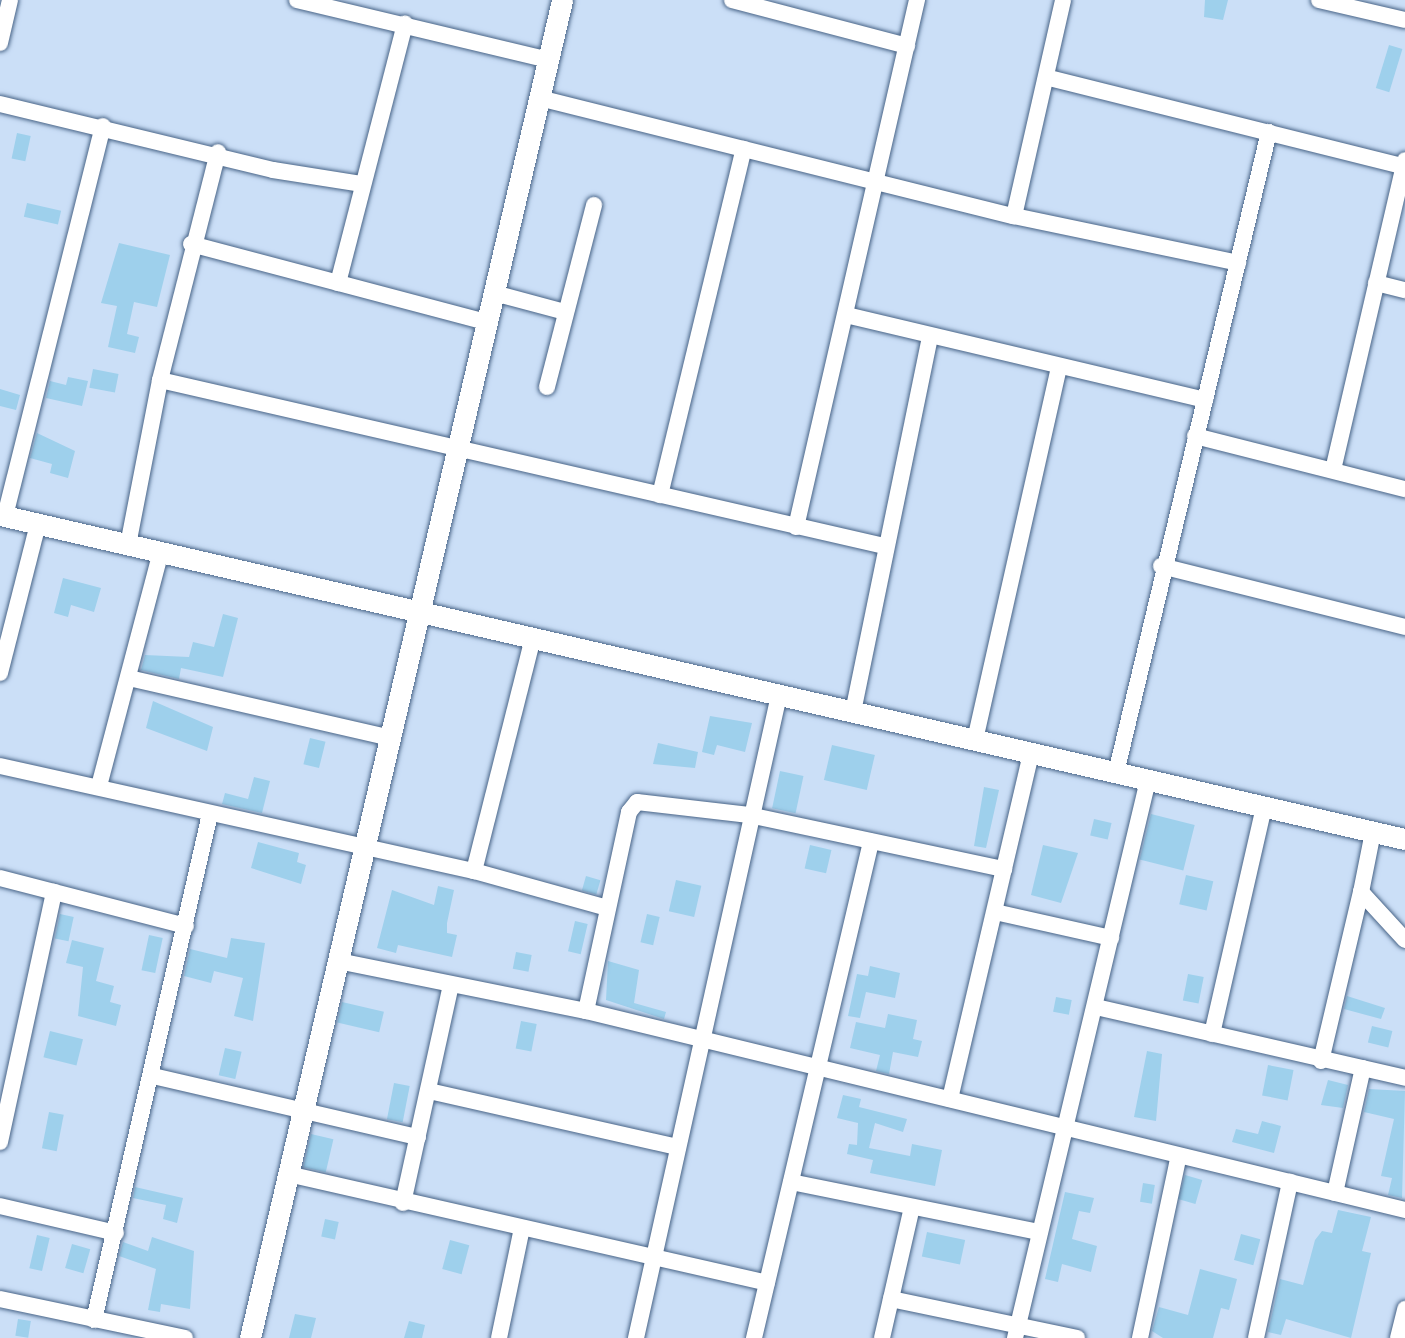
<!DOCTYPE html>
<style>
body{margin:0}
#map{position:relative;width:1405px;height:1338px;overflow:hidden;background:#cbdff7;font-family:Bitter,serif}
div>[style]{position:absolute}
.building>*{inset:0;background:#9ed0ec;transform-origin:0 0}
.roads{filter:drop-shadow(0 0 2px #486487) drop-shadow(0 0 2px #486487)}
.minor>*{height:16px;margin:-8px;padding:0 8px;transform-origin:8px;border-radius:8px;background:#fff}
.tertiary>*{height:21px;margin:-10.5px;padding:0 10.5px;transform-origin:10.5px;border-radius:10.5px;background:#fff}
span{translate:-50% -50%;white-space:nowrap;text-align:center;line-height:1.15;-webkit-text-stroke:5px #cbdff7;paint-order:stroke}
</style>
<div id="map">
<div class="building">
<div style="clip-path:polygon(1205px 0,1228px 0,1223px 20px,1204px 17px)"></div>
<div style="left:1389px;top:45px;width:14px;height:45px;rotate:17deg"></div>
<div style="left:17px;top:133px;width:14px;height:26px;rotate:12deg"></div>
<div style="left:27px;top:203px;width:35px;height:14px;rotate:13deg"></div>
<div style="clip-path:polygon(119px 243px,170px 255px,157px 307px,134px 302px,127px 334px,139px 337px,135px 353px,108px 347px,117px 306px,101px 303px)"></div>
<div style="left:93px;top:369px;width:26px;height:19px;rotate:11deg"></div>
<div style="clip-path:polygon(68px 377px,88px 381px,82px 406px,46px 398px,50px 381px,66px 385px)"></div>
<div style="clip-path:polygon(0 389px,20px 395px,16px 410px,0 406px)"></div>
<div style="clip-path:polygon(37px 433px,75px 451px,68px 478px,50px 473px,52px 464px,30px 458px)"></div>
<div style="clip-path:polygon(63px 578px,101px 588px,94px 612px,71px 605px,68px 617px,54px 613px)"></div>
<div style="clip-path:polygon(223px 614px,238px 618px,223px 677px,181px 668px,179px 679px,141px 670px,145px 655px,189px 657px,193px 642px,214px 647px)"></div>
<div style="clip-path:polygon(153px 701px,213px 727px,207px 751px,146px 728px)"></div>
<div style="clip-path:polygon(710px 716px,752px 723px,745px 752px,717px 745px,714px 755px,702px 752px)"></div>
<div style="left:310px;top:738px;width:16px;height:27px;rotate:14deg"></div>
<div style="clip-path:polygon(658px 743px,698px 752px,695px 768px,653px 764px)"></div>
<div style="left:832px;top:745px;width:44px;height:36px;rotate:13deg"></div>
<div style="left:780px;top:771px;width:24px;height:38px;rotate:12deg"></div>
<div style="clip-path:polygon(254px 777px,270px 781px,262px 813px,222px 804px,225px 793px,248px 799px)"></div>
<div style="clip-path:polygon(984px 787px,999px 790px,986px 848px,974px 846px)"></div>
<div style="left:1151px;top:814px;width:45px;height:47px;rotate:14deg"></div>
<div style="left:1094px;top:819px;width:18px;height:17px;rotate:13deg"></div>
<div style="clip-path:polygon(258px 842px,299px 853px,297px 862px,306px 865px,301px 884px,251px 868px)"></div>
<div style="left:810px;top:845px;width:22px;height:24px;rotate:13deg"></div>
<div style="clip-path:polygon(1043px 845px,1078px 853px,1061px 903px,1031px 895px)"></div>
<div style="left:1186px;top:875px;width:28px;height:30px;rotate:13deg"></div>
<div style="left:586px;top:876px;width:15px;height:15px;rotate:16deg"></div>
<div style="left:676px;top:880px;width:26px;height:32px;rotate:13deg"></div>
<div style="clip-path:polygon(438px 886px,454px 890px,447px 923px,447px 933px,457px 935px,452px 957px,398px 945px,396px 953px,377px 948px,392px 890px,434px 905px)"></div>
<div style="left:60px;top:914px;width:14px;height:25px;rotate:12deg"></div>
<div style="left:647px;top:914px;width:13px;height:29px;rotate:13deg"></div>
<div style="left:575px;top:921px;width:13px;height:31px;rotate:13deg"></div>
<div style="left:149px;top:935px;width:14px;height:36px;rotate:12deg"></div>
<div style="clip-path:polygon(231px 938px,265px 943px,253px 1021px,234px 1016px,243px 978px,214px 971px,211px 983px,184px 976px,190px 949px,227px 958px)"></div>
<div style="clip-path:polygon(72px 940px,104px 948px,96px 981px,114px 986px,110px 1002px,121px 1005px,116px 1026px,78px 1016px,83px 967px,66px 963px)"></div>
<div style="left:516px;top:952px;width:16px;height:17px;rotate:11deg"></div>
<div style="clip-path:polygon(608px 961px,639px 970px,634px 1003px,666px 1012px,664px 1019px,606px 1000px)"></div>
<div style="clip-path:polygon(870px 966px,900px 973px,895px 998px,866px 992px,860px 1018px,848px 1016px,857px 974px,868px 976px)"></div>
<div style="left:1188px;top:974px;width:16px;height:27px;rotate:11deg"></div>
<div style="clip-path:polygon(1347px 996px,1385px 1008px,1381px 1019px,1344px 1009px)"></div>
<div style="left:1056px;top:997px;width:16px;height:15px;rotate:11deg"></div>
<div style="left:342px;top:1002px;width:43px;height:21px;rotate:13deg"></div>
<div style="clip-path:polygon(888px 1014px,917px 1020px,913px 1039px,922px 1041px,918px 1057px,893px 1052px,889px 1074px,876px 1071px,880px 1055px,850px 1048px,856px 1022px,885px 1028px)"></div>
<div style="left:521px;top:1021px;width:16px;height:28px;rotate:11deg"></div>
<div style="left:1372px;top:1026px;width:21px;height:17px;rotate:14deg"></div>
<div style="left:50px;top:1031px;width:34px;height:27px;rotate:14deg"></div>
<div style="left:225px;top:1048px;width:17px;height:28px;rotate:13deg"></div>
<div style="clip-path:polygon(1147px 1051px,1162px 1054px,1156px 1121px,1134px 1117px)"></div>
<div style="left:1268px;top:1065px;width:26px;height:31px;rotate:11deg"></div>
<div style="clip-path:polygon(1328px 1080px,1348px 1085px,1343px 1108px,1321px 1105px)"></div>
<div style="left:394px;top:1083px;width:16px;height:37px;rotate:11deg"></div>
<div style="clip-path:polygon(1369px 1089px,1405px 1091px,1402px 1198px,1388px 1195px,1392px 1178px,1381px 1176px,1394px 1119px,1364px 1112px)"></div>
<div style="clip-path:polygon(843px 1095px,861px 1099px,859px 1107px,907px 1119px,903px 1132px,875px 1123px,869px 1148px,910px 1156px,912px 1144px,942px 1150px,935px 1186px,870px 1173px,873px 1160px,847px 1154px,849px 1144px,857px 1145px,858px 1123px,837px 1118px)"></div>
<div style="left:49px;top:1112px;width:15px;height:37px;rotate:11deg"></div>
<div style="clip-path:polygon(1262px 1121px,1281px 1126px,1274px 1153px,1232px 1142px,1236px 1129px,1258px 1134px)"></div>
<div style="left:311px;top:1134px;width:23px;height:34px;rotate:13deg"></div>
<div style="left:1185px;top:1175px;width:18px;height:25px;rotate:16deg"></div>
<div style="left:1143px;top:1183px;width:12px;height:19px;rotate:9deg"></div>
<div style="clip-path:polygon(135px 1187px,183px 1198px,177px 1223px,163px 1219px,166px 1205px,133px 1198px)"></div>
<div style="clip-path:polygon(1065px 1192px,1094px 1198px,1090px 1213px,1079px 1211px,1072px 1239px,1097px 1246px,1091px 1272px,1062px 1264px,1058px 1282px,1045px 1279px)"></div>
<div style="clip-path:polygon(1338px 1210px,1371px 1217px,1362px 1251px,1371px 1253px,1351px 1338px,1286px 1319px,1281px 1335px,1268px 1332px,1280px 1279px,1303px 1285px,1315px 1240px,1322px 1231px,1332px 1233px)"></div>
<div style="left:325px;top:1219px;width:14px;height:18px;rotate:12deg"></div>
<div style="left:927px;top:1232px;width:39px;height:25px;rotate:12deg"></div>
<div style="left:1241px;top:1234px;width:20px;height:27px;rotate:15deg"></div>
<div style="left:37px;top:1235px;width:13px;height:34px;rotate:13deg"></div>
<div style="clip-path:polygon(152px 1237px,194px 1251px,190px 1309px,161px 1304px,160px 1312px,148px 1310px,156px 1269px,119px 1256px,123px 1242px,148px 1251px)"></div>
<div style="left:450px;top:1240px;width:20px;height:30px;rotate:15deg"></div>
<div style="left:72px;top:1244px;width:19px;height:25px;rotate:16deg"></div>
<div style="clip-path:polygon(1200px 1269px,1237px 1279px,1229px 1310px,1221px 1308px,1213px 1338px,1163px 1338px,1152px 1331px,1159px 1307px,1188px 1315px)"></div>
<div style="clip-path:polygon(295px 1314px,316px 1318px,311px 1338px,289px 1338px)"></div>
<div style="left:18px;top:1319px;width:13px;height:17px;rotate:9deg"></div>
<div style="clip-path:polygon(409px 1321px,425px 1325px,422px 1338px,404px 1338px)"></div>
</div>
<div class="roads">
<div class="minor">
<div style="left:297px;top:0;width:258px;rotate:13.4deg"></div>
<div style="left:732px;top:0;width:181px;rotate:14.7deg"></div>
<div style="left:1319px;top:0;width:88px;rotate:13.1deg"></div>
<div style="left:0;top:43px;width:44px;rotate:-76.9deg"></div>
<div style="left:1049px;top:78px;width:367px;rotate:14deg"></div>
<div style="left:539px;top:98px;width:489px;rotate:14deg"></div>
<div style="left:1014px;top:216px;width:229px;rotate:11.8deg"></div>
<div style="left:0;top:104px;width:281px;rotate:13.6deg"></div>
<div style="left:273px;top:170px;width:89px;rotate:9deg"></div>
<div style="left:1014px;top:216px;width:221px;rotate:-77.2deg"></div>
<div style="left:191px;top:244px;width:306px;rotate:14.8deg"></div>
<div style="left:338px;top:283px;width:268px;rotate:-75.5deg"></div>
<div style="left:1376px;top:283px;width:30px;rotate:14deg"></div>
<div style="left:494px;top:293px;width:73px;rotate:15deg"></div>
<div style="left:846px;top:315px;width:369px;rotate:13.3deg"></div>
<div style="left:160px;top:380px;width:743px;rotate:12.91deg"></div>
<div style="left:547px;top:387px;width:188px;rotate:-75.5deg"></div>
<div style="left:1195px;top:436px;width:217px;rotate:14.2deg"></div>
<div style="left:1333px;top:470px;width:318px;rotate:-76.9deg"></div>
<div style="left:660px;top:495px;width:356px;rotate:-76.4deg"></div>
<div style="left:5px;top:516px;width:402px;rotate:-75.9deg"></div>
<div style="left:796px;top:527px;width:541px;rotate:-77.07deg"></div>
<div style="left:128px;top:545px;width:168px;rotate:-79deg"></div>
<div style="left:160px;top:380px;width:235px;rotate:-75.7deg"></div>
<div style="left:1161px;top:566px;width:252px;rotate:14deg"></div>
<div style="left:0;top:673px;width:154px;rotate:-75.7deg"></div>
<div style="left:129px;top:678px;width:268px;rotate:12.9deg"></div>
<div style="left:853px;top:712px;width:384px;rotate:-78.4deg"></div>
<div style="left:975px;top:740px;width:382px;rotate:-77.3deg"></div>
<div style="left:0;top:766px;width:485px;rotate:12.5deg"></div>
<div style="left:474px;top:871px;width:138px;rotate:15.5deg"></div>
<div style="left:1116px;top:773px;width:659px;rotate:-76.58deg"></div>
<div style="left:99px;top:786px;width:242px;rotate:-75.2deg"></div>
<div style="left:1373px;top:832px;width:61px;rotate:101.3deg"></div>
<div style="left:1361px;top:892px;width:65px;rotate:47.5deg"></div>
<div style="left:474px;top:871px;width:240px;rotate:-75.8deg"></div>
<div style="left:0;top:878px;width:192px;rotate:14.5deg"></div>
<div style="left:995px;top:912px;width:119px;rotate:12.6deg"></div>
<div style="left:338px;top:961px;width:253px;rotate:11.4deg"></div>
<div style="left:586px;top:1011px;width:843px;rotate:13.66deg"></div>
<div style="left:1096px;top:1007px;width:317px;rotate:12.9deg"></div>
<div style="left:586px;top:1011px;width:204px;rotate:-77.8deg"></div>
<div style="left:629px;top:812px;width:13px;rotate:-51deg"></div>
<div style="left:637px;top:802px;width:113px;rotate:6.6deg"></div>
<div style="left:749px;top:815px;width:261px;rotate:12deg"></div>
<div style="left:1212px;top:1034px;width:233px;rotate:-77.1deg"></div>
<div style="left:1321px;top:1061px;width:174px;rotate:-76.7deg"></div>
<div style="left:153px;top:1076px;width:272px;rotate:13deg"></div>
<div style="left:429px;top:1091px;width:254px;rotate:12.7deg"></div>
<div style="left:950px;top:1099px;width:355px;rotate:-76.8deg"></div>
<div style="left:0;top:1142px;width:256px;rotate:-77.8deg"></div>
<div style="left:288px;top:1174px;width:491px;rotate:12.8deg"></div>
<div style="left:791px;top:1182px;width:252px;rotate:11.4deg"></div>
<div style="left:1335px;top:1193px;width:128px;rotate:-77.4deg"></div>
<div style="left:403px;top:1203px;width:223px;rotate:-77.6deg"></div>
<div style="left:0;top:1206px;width:119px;rotate:13.1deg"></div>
<div style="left:0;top:1299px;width:189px;rotate:11.9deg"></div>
<div style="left:891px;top:1299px;width:190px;rotate:11.8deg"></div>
<div style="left:94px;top:1320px;width:519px;rotate:-77.09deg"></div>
<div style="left:499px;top:1338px;width:112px;rotate:-78.2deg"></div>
<div style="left:636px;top:1338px;width:659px;rotate:-77.46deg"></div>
<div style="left:754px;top:1338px;width:510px;rotate:-76.73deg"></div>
<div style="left:882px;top:1338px;width:134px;rotate:-77.1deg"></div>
<div style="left:1015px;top:1338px;width:574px;rotate:-76.59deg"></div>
<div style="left:1140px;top:1338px;width:183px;rotate:-78deg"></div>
<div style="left:1256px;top:1338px;width:160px;rotate:-77.7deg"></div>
<div style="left:1398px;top:1338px;width:30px;rotate:-76deg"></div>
</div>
<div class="tertiary">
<div style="left:0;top:515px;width:1442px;rotate:12.99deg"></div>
<div style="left:250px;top:1338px;width:1374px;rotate:-76.87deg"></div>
</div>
</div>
</div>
